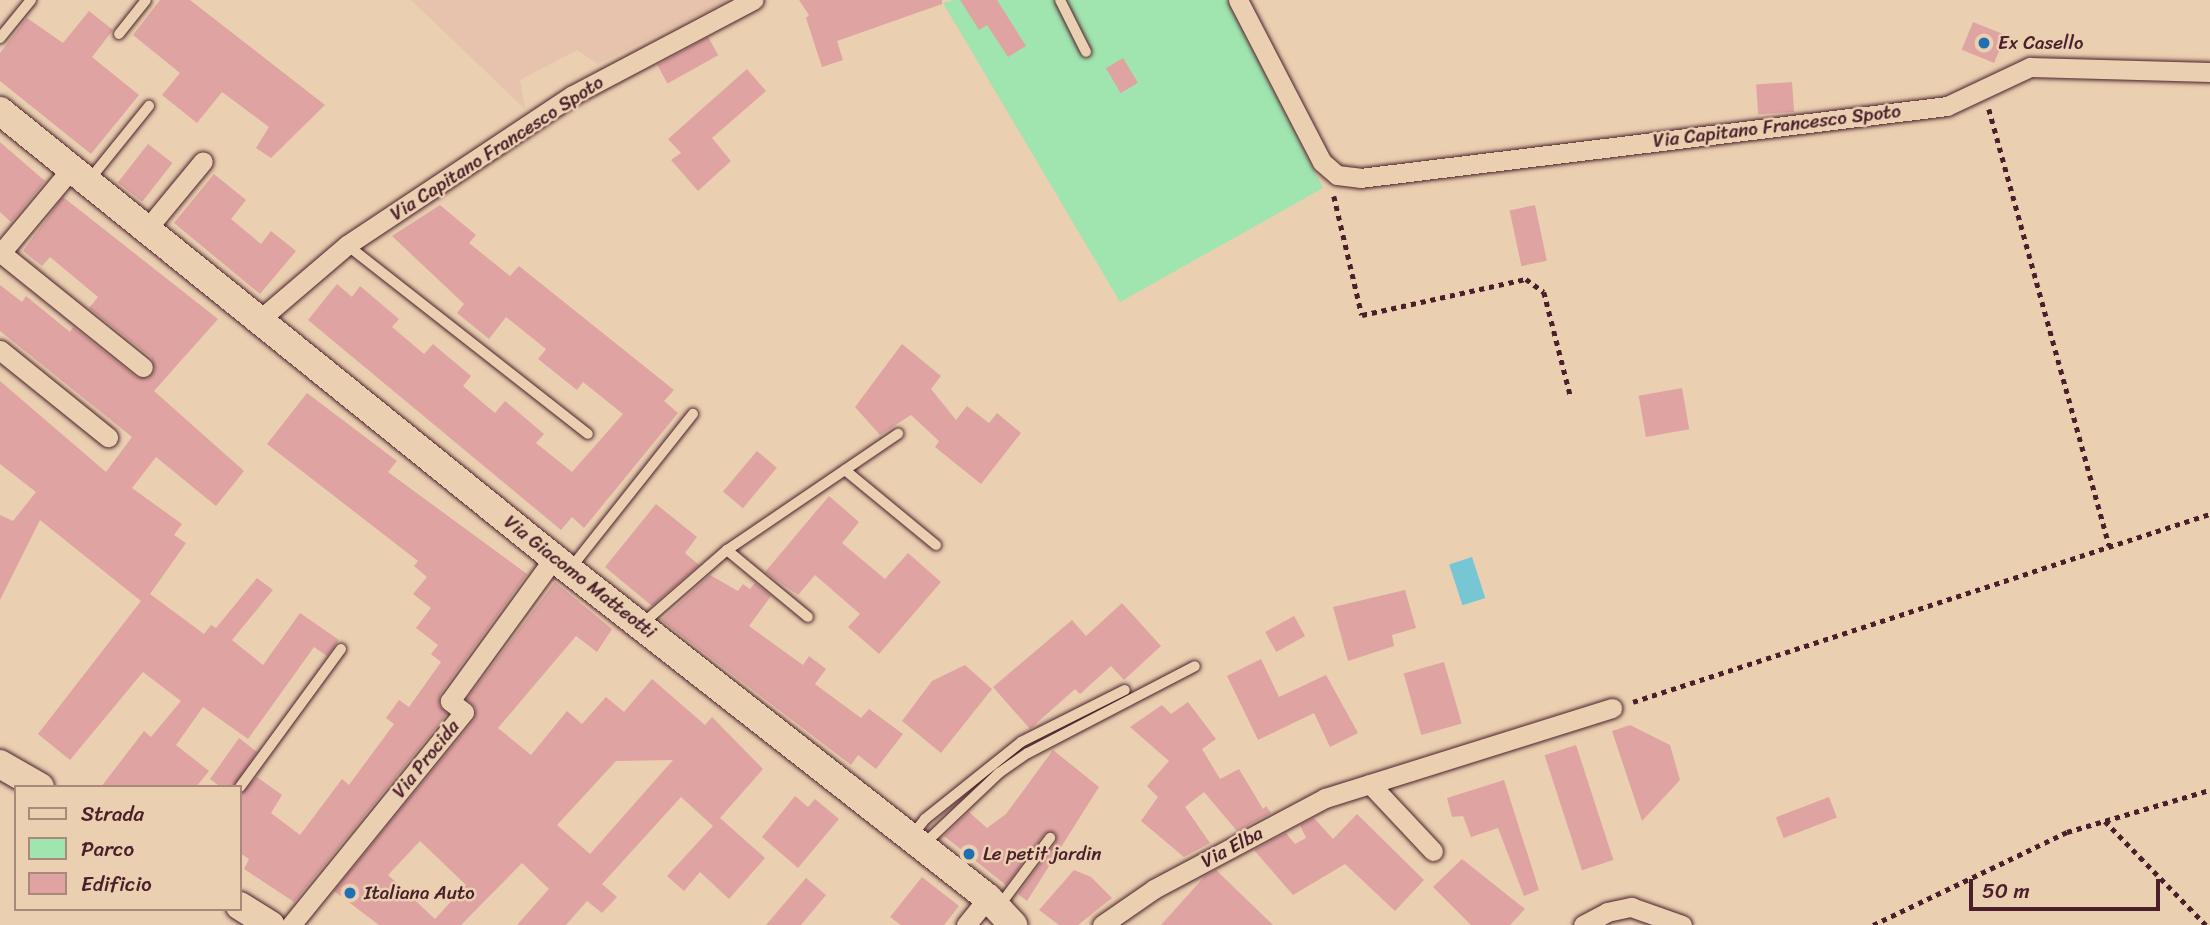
<!DOCTYPE html>
<style>
body{margin:0}
#map{position:relative;width:2210px;height:925px;overflow:hidden;background:#eacfb1;font-family:Sriracha,sans-serif}
div>[style]{position:absolute}
.built>*{inset:0;background:#e7c2ac}
.green>*{inset:0;background:#a0e4af}
.water>*{inset:0;background:#77c6d4;transform-origin:0 0}
.building>*{inset:0;background:#dfa4a2;transform-origin:0 0}
.path>*{height:4.5px;margin-top:-2.25px;transform-origin:0;background:repeating-linear-gradient(90deg,#4a1f2b 0 5px,transparent 0 10px)}
.roads{filter:drop-shadow(0 0 2px #4a1f2b) drop-shadow(0 0 2px #4a1f2b)}
.lane>*{height:10px;margin:-5px;padding:0 5px;transform-origin:5px;border-radius:5px;background:#eacfb1}
.street>*{height:19px;margin:-9.5px;padding:0 9.5px;transform-origin:9.5px;border-radius:9.5px;background:#eacfb1}
.secondary>*{height:28px;margin:-14px;padding:0 14px;transform-origin:14px;border-radius:14px;background:#eacfb1}
.dots>*{width:19px;height:19px;translate:-50% -50%;box-sizing:border-box;border:4px solid #eacfb1;border-radius:50%}
span{translate:-50% -50%;white-space:nowrap;text-align:center;line-height:1.15;-webkit-text-stroke:5px #eacfb1;paint-order:stroke}
.poi-label{font-size:19px;color:#4a1f2b}
.left{translate:0 -50%;text-align:left}
.street-label{font-size:19px;color:#4a1f2b}
.legend{position:absolute;left:14px;top:785px;width:228px;height:126px;box-sizing:border-box;background:#eacfb1;border:2px solid #aa897b;margin:0;padding:9px 12px;list-style:none;font-size:21px;color:#4a1f2b}
.legend li{display:flex;align-items:center;gap:14px;height:35px}
.legend b{width:35px;border:2px solid #aa897b}
.scale{position:absolute;left:1969px;top:879px;width:191px;height:32px;box-sizing:border-box;border:4px solid #4a1f2b;border-top:0;padding-left:9px;font-size:21px;line-height:24px;white-space:nowrap;color:#4a1f2b;-webkit-text-stroke:5px #eacfb1;paint-order:stroke}
</style>
<div id="map">
<div class="built">
<div style="clip-path:polygon(411px 0,729px 0,598px 64px,577px 50px,520px 80px,525px 109px)"></div>
</div>
<div class="green">
<div style="clip-path:polygon(954px 0,1227px 0,1323px 188px,1120px 302px,943px 3px)"></div>
</div>
<div class="water">
<div style="left:1472px;top:557px;width:43px;height:24px;rotate:72deg"></div>
</div>
<div class="building">
<div style="clip-path:polygon(160px 0,190px 0,325px 105px,271px 158px,256px 148px,269px 127px,222px 92px,197px 123px,162px 95px,180px 73px,133px 35px)"></div>
<div style="clip-path:polygon(799px 0,942px 0,942px 4px,837px 41px,843px 60px,822px 67px,806px 18px,809px 15px)"></div>
<div style="clip-path:polygon(960px 0,997px 0,1026px 46px,1008px 57px,987px 25px,979px 30px)"></div>
<div style="clip-path:polygon(89px 11px,113px 30px,92px 57px,139px 95px,91px 154px,0 81px,0 53px,27px 18px,63px 43px)"></div>
<div style="left:1973px;top:22px;width:35px;height:30px;rotate:22deg"></div>
<div style="left:708px;top:37px;width:21px;height:58px;rotate:61deg"></div>
<div style="left:1123px;top:58px;width:29px;height:20px;rotate:59deg"></div>
<div style="clip-path:polygon(747px 69px,766px 91px,712px 138px,731px 161px,698px 191px,671px 160px,681px 153px,668px 139px)"></div>
<div style="left:1792px;top:82px;width:30px;height:36px;rotate:86deg"></div>
<div style="clip-path:polygon(0 142px,45px 181px,11px 222px,0 212px)"></div>
<div style="left:148px;top:144px;width:31px;height:49px;rotate:38deg"></div>
<div style="clip-path:polygon(214px 174px,246px 200px,231px 219px,261px 244px,271px 231px,296px 251px,260px 294px,174px 223px)"></div>
<div style="clip-path:polygon(63px 197px,218px 319px,154px 391px,244px 471px,216px 506px,156px 457px,132px 488px,182px 524px,174px 535px,186px 543px,150px 594px,204px 634px,211px 625px,216px 628px,257px 578px,273px 590px,232px 640px,263px 665px,300px 613px,339px 640px,327px 656px,314px 647px,248px 739px,203px 707px,176px 745px,209px 771px,196px 787px,101px 787px,144px 731px,151px 737px,181px 701px,143px 672px,70px 760px,38px 734px,141px 601px,40px 520px,0 600px,0 515px,13px 521px,36px 492px,0 464px,0 381px,106px 472px,132px 437px,0 331px,0 285px,22px 302px,26px 296px,70px 332px,73px 327px,136px 377px,148px 378px,155px 370px,151px 357px,89px 308px,98px 297px,50px 257px,42px 266px,23px 251px)"></div>
<div style="clip-path:polygon(440px 205px,476px 235px,469px 243px,510px 276px,519px 266px,674px 390px,664px 401px,678px 413px,584px 528px,572px 517px,561px 530px,308px 320px,337px 284px,352px 297px,360px 286px,399px 319px,392px 327px,424px 354px,433px 344px,471px 376px,463px 386px,495px 413px,505px 401px,544px 434px,536px 443px,572px 472px,623px 414px,583px 382px,577px 390px,538px 359px,546px 349px,506px 317px,489px 339px,457px 313px,464px 304px,392px 236px)"></div>
<div style="left:1535px;top:205px;width:57px;height:26px;rotate:78deg"></div>
<div style="clip-path:polygon(902px 344px,941px 376px,931px 389px,956px 420px,967px 406px,989px 423px,997px 413px,1021px 433px,981px 484px,935px 447px,939px 441px,911px 415px,880px 435px,855px 407px)"></div>
<div style="left:1682px;top:388px;width:42px;height:44px;rotate:80deg"></div>
<div style="clip-path:polygon(307px 393px,397px 461px,388px 472px,527px 574px,440px 694px,439px 705px,447px 714px,294px 902px,244px 869px,249px 859px,240px 853px,240px 794px,257px 777px,282px 795px,271px 813px,300px 835px,342px 779px,349px 785px,394px 724px,386px 718px,399px 700px,409px 707px,441px 662px,431px 654px,438px 645px,416px 628px,431px 608px,413px 594px,427px 577px,414px 566px,418px 561px,267px 444px)"></div>
<div style="left:757px;top:451px;width:26px;height:53px;rotate:40deg"></div>
<div style="clip-path:polygon(829px 496px,859px 522px,842px 543px,885px 579px,908px 553px,941px 582px,879px 654px,848px 627px,860px 614px,815px 575px,798px 595px,765px 572px)"></div>
<div style="clip-path:polygon(656px 504px,697px 537px,685px 553px,699px 565px,652px 606px,605px 567px)"></div>
<div style="clip-path:polygon(710px 575px,738px 591px,743px 584px,750px 589px,755px 583px,771px 596px,749px 626px,803px 665px,809px 656px,826px 669px,815px 684px,861px 718px,869px 709px,903px 734px,876px 769px,858px 755px,851px 765px,661px 620px)"></div>
<div style="clip-path:polygon(evenodd,555px 582px,612px 629px,597px 652px,576px 636px,498px 728px,531px 755px,567px 711px,582px 724px,606px 697px,624px 712px,652px 679px,705px 725px,712px 717px,763px 769px,720px 818px,765px 858px,729px 899px,700px 872px,684px 891px,667px 876px,713px 826px,681px 797px,602px 884px,617px 897px,602px 913px,587px 901px,566px 925px,517px 925px,549px 889px,522px 863px,461px 925px,379px 925px,334px 891px,474px 720px,476px 708px,467px 699px,555px 582px,673px 760px,590px 854px,557px 825px,616px 761px,673px 760px,555px 582px,420px 841px,466px 885px,435px 919px,388px 875px,420px 841px)"></div>
<div style="clip-path:polygon(1405px 590px,1416px 628px,1392px 635px,1394px 646px,1348px 661px,1333px 607px)"></div>
<div style="clip-path:polygon(1122px 603px,1161px 646px,1124px 680px,1111px 666px,1080px 694px,1075px 689px,1030px 729px,993px 687px,1072px 620px,1086px 636px)"></div>
<div style="left:1294px;top:616px;width:23px;height:33px;rotate:61deg"></div>
<div style="clip-path:polygon(1261px 659px,1279px 697px,1326px 675px,1358px 733px,1330px 747px,1314px 713px,1258px 740px,1227px 676px)"></div>
<div style="left:1444px;top:662px;width:64px;height:42px;rotate:74deg"></div>
<div style="clip-path:polygon(965px 665px,992px 689px,941px 753px,902px 721px,932px 681px)"></div>
<div style="clip-path:polygon(1188px 702px,1216px 739px,1202px 749px,1220px 779px,1239px 769px,1263px 809px,1266px 806px,1271px 813px,1237px 831px,1204px 792px,1185px 807px,1210px 843px,1184px 857px,1141px 821px,1158px 797px,1147px 786px,1169px 761px,1130px 727px,1162px 705px,1171px 714px)"></div>
<div style="clip-path:polygon(1630px 725px,1670px 745px,1680px 780px,1642px 821px,1612px 731px)"></div>
<div style="clip-path:polygon(239px 738px,257px 752px,233px 787px,221px 787px,210px 779px)"></div>
<div style="left:1576px;top:745px;width:121px;height:33px;rotate:72deg"></div>
<div style="clip-path:polygon(1053px 750px,1099px 787px,1027px 901px,1018px 894px,1056px 842px,1055px 833px,1044px 834px,1006px 885px,944px 836px,969px 812px,987px 828px,1006px 814px)"></div>
<div style="clip-path:polygon(1504px 780px,1539px 890px,1524px 896px,1498px 828px,1471px 837px,1463px 816px,1452px 817px,1447px 798px)"></div>
<div style="clip-path:polygon(795px 796px,808px 807px,815px 799px,839px 819px,798px 868px,762px 837px)"></div>
<div style="left:1829px;top:797px;width:22px;height:57px;rotate:69deg"></div>
<div style="clip-path:polygon(1357px 814px,1424px 880px,1395px 911px,1345px 864px,1293px 895px,1254px 850px,1286px 833px,1295px 844px,1306px 838px,1300px 825px,1314px 818px,1333px 839px)"></div>
<div style="clip-path:polygon(1462px 859px,1525px 909px,1510px 925px,1471px 925px,1433px 887px)"></div>
<div style="clip-path:polygon(1074px 870px,1091px 877px,1112px 898px,1078px 925px,1059px 925px,1039px 910px)"></div>
<div style="clip-path:polygon(1216px 870px,1273px 925px,1161px 925px,1205px 876px)"></div>
<div style="clip-path:polygon(922px 877px,959px 906px,944px 925px,901px 925px,890px 917px)"></div>
<div style="clip-path:polygon(806px 878px,826px 895px,801px 925px,766px 925px)"></div>
</div>
<div class="path">
<div style="left:1989px;top:109px;width:453px;rotate:74.6deg"></div>
<div style="left:1334px;top:196px;width:122px;rotate:76.8deg"></div>
<div style="left:1362px;top:315px;width:168px;rotate:-12.4deg"></div>
<div style="left:1526px;top:279px;width:22px;rotate:36deg"></div>
<div style="left:1544px;top:292px;width:109px;rotate:75.7deg"></div>
<div style="left:1633px;top:702px;width:607px;rotate:-18.05deg"></div>
<div style="left:2105px;top:821px;width:145px;rotate:45.8deg"></div>
<div style="left:1873px;top:925px;width:215px;rotate:-25.6deg"></div>
<div style="left:2067px;top:832px;width:149px;rotate:-16.4deg"></div>
</div>
<div class="roads">
<div class="lane">
<div style="left:1060px;top:0;width:58px;rotate:63.4deg"></div>
<div style="left:119px;top:34px;width:43px;rotate:-51.5deg"></div>
<div style="left:0;top:38px;width:49px;rotate:-50.8deg"></div>
<div style="left:90px;top:179px;width:94px;rotate:-51.1deg"></div>
<div style="left:347px;top:245px;width:306px;rotate:38.1deg"></div>
<div style="left:845px;top:470px;width:118px;rotate:39.5deg"></div>
<div style="left:727px;top:550px;width:105px;rotate:39.6deg"></div>
<div style="left:570px;top:569px;width:198px;rotate:-51.6deg"></div>
<div style="left:641px;top:625px;width:114px;rotate:-41.1deg"></div>
<div style="left:727px;top:550px;width:207px;rotate:-34.2deg"></div>
<div style="left:240px;top:787px;width:171px;rotate:-53.8deg"></div>
<div style="left:911px;top:837px;width:23px;rotate:-52deg"></div>
<div style="left:925px;top:819px;width:123px;rotate:-38.7deg"></div>
<div style="left:1021px;top:742px;width:116px;rotate:-26.6deg"></div>
<div style="left:922px;top:846px;width:106px;rotate:-43.5deg"></div>
<div style="left:999px;top:773px;width:35px;rotate:-35deg"></div>
<div style="left:1028px;top:753px;width:188px;rotate:-27.5deg"></div>
<div style="left:1000px;top:905px;width:84px;rotate:-53.3deg"></div>
</div>
<div class="street">
<div style="left:1238px;top:0;width:182px;rotate:62.6deg"></div>
<div style="left:1322px;top:162px;width:20px;rotate:41deg"></div>
<div style="left:1337px;top:175px;width:23px;rotate:7deg"></div>
<div style="left:1360px;top:178px;width:591px;rotate:-6.99deg"></div>
<div style="left:1947px;top:106px;width:92px;rotate:-25.2deg"></div>
<div style="left:2030px;top:67px;width:180px;rotate:1.6deg"></div>
<div style="left:146px;top:230px;width:89px;rotate:-50.4deg"></div>
<div style="left:1px;top:253px;width:182px;rotate:38.8deg"></div>
<div style="left:0;top:254px;width:111px;rotate:-50.1deg"></div>
<div style="left:258px;top:321px;width:117px;rotate:-40.5deg"></div>
<div style="left:347px;top:245px;width:271px;rotate:-33.6deg"></div>
<div style="left:573px;top:95px;width:204px;rotate:-27.8deg"></div>
<div style="left:0;top:350px;width:139px;rotate:38.9deg"></div>
<div style="left:1370px;top:784px;width:92px;rotate:46.8deg"></div>
<div style="left:291px;top:925px;width:274px;rotate:-50.9deg"></div>
<div style="left:464px;top:712px;width:18px;rotate:-142deg"></div>
<div style="left:450px;top:701px;width:177px;rotate:-54deg"></div>
<div style="left:966px;top:925px;width:35px;rotate:-51deg"></div>
<div style="left:1102px;top:925px;width:63px;rotate:-34.7deg"></div>
<div style="left:1154px;top:889px;width:194px;rotate:-28deg"></div>
<div style="left:1325px;top:798px;width:301px;rotate:-17.4deg"></div>
<div style="left:1583px;top:925px;width:27px;rotate:-28deg"></div>
<div style="left:1607px;top:912px;width:25px;rotate:-12deg"></div>
<div style="left:1631px;top:907px;width:54px;rotate:19.4deg"></div>
</div>
<div class="secondary">
<div style="left:0;top:111px;width:712px;rotate:38.9deg"></div>
<div style="left:554px;top:558px;width:551px;rotate:38.08deg"></div>
<div style="left:988px;top:898px;width:37px;rotate:47deg"></div>
<div style="left:0;top:764px;width:46px;rotate:29.9deg"></div>
<div style="left:240px;top:906px;width:36px;rotate:32deg"></div>
</div>
</div>
<div class="dots">
<div style="left:1984px;top:43px;background:#1f6fb2"></div>
<div style="left:969px;top:854px;background:#1f6fb2"></div>
<div style="left:350px;top:893px;background:#1f6fb2"></div>
</div>
<div class="poi-label">
<span class="left" style="left:1998px;top:43px">Ex Casello</span>
<span class="left" style="left:983px;top:854px">Le petit jardin</span>
<span class="left" style="left:364px;top:893px">Italiana Auto</span>
</div>
<div class="street-label">
<span style="left:1777px;top:126px;rotate:-7deg">Via Capitano Francesco Spoto</span>
<span style="left:497px;top:148px;rotate:-33deg">Via Capitano Francesco Spoto</span>
<span style="left:580px;top:577px;rotate:38deg">Via Giacomo Matteotti</span>
<span style="left:426px;top:759px;rotate:-51deg">Via Procida</span>
<span style="left:1232px;top:847px;rotate:-28deg">Via Elba</span>
</div>
<ul class="legend">
<li><b style="height:9px;background:#eacfb1"></b>Strada</li>
<li><b style="height:19px;background:#a0e4af"></b>Parco</li>
<li><b style="height:19px;background:#dfa4a2"></b>Edificio</li>
</ul>
<div class="scale">50 m</div>
</div>
